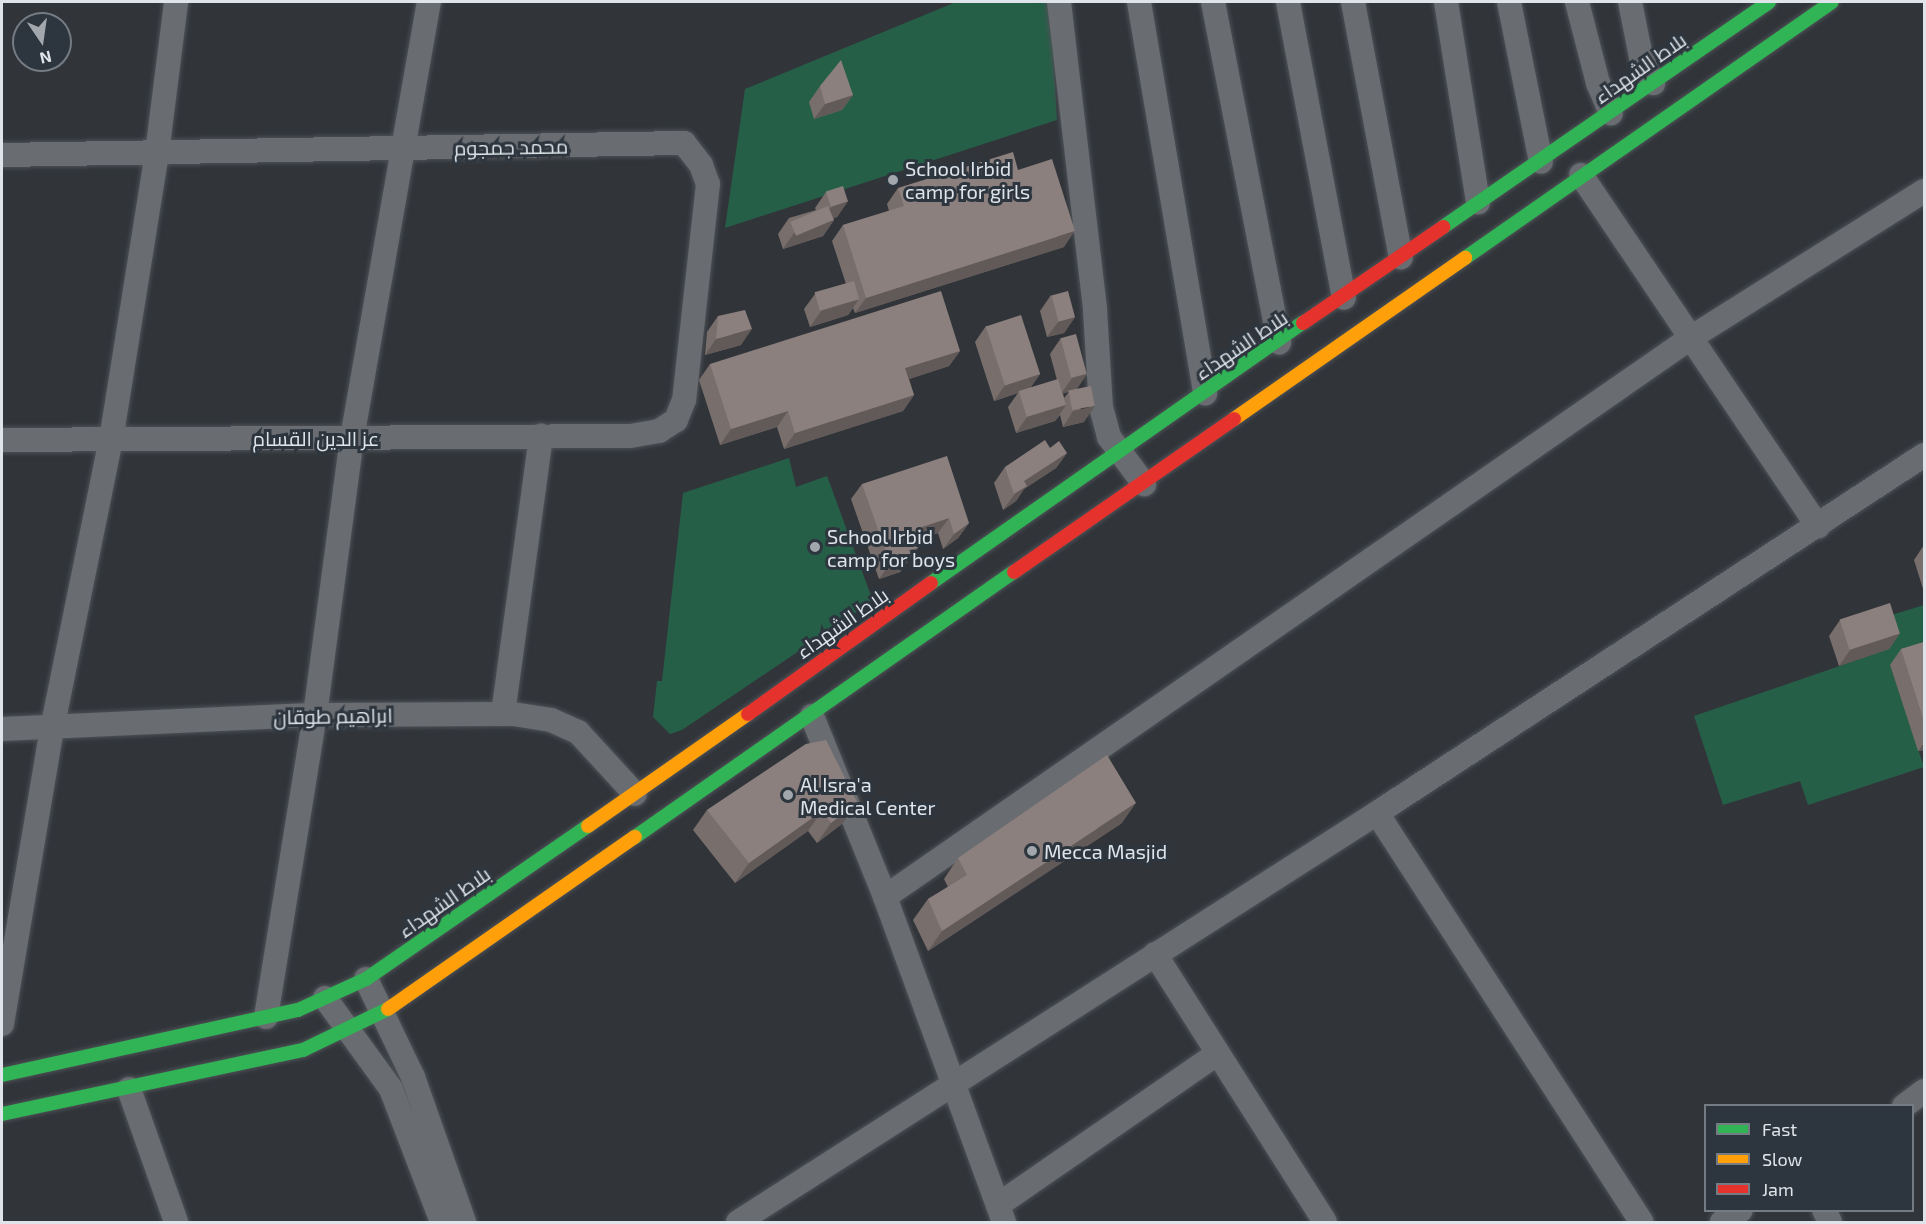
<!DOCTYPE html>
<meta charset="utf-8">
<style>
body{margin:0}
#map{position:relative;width:1926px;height:1224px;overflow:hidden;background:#31353a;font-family:"Exo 2",Cairo,sans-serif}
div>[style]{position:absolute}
.green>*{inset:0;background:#265f48}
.roads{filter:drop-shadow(0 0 2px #4d5156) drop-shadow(0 0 2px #4d5156)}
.street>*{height:24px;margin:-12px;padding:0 12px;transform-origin:12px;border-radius:12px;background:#696c70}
.fast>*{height:14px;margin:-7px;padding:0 7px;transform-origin:7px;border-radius:7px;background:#30b455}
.slow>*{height:14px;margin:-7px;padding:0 7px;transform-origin:7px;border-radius:7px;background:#ff9f0a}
.jam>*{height:14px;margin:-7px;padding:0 7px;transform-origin:7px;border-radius:7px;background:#e5322d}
.wall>*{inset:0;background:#786e6c}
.shaded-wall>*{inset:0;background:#625a58}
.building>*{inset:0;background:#8c807e;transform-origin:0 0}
.dots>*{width:16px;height:16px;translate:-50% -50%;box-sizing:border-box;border:3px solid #2d353e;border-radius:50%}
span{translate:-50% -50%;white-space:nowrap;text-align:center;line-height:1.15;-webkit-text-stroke:6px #2d353e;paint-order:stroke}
.street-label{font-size:20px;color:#dee4e9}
.poi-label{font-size:20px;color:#dee4e9}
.left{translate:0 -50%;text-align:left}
.frame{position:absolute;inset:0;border:3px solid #dee4e9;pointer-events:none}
.legend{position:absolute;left:1704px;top:1104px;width:210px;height:108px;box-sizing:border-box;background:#2d353e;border:2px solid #747b82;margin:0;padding:8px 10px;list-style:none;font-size:18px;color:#dee4e9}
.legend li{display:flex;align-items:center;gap:12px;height:30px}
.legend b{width:30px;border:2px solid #747b82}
.north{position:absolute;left:12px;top:12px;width:60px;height:60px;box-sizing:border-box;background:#2d353e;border:2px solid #747b82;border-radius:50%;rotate:167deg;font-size:16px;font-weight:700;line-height:24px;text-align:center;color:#dee4e9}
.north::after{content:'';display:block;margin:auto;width:21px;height:27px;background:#a1a7ac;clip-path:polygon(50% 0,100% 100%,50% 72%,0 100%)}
</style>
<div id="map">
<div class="green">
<div style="clip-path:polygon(956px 2px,1050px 2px,1057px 120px,725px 228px,745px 89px)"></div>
<div style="clip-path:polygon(789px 458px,796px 487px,827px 476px,873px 601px,682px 730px,670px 734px,653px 717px,657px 681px,662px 681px,683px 493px)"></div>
<div style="clip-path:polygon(1924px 605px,1924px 655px,1890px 665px,1924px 767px,1808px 805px,1800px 781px,1723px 805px,1694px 716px,1889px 649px,1879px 619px)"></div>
</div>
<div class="roads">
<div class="street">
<div style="left:1059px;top:2px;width:310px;rotate:83.3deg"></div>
<div style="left:1095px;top:310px;width:97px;rotate:86.5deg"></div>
<div style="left:1101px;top:407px;width:31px;rotate:75deg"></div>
<div style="left:1109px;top:437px;width:59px;rotate:53.3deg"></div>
<div style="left:1139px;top:2px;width:397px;rotate:80.4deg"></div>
<div style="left:1213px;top:2px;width:347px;rotate:79deg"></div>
<div style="left:1288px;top:2px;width:301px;rotate:79.3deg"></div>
<div style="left:1353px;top:2px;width:260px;rotate:79.4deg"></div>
<div style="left:1446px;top:2px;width:203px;rotate:80.9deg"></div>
<div style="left:1509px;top:2px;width:163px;rotate:78.7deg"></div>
<div style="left:1577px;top:2px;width:84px;rotate:75.5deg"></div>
<div style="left:1598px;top:83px;width:33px;rotate:67deg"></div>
<div style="left:1630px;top:2px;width:56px;rotate:78.7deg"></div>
<div style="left:1641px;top:57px;width:29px;rotate:65deg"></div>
<div style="left:2px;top:155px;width:682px;rotate:-1.01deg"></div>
<div style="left:684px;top:143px;width:28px;rotate:52deg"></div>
<div style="left:701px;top:165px;width:20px;rotate:70deg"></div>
<div style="left:708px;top:184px;width:217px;rotate:96.3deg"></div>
<div style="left:684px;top:400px;width:22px;rotate:112deg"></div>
<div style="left:676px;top:420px;width:20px;rotate:147deg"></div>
<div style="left:659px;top:431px;width:29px;rotate:170deg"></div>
<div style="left:630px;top:436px;width:628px;rotate:179.64deg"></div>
<div style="left:1581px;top:175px;width:424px;rotate:56deg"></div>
<div style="left:503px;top:714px;width:281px;rotate:-82.2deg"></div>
<div style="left:812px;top:716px;width:195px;rotate:68deg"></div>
<div style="left:885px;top:897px;width:346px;rotate:69.9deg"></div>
<div style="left:2px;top:729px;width:313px;rotate:-2.6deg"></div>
<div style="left:315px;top:715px;width:198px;rotate:-0.3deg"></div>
<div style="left:513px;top:714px;width:38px;rotate:9deg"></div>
<div style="left:551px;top:720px;width:30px;rotate:24deg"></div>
<div style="left:578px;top:732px;width:84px;rotate:47.4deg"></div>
<div style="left:1377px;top:813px;width:487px;rotate:57.1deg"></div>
<div style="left:885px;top:897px;width:982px;rotate:-34.76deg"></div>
<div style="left:1692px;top:337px;width:274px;rotate:-32.2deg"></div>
<div style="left:1155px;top:954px;width:317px;rotate:57.6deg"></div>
<div style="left:366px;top:979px;width:109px;rotate:64.4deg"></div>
<div style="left:413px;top:1077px;width:154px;rotate:70.6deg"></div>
<div style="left:325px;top:998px;width:112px;rotate:54deg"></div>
<div style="left:391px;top:1089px;width:142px;rotate:69deg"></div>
<div style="left:266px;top:1017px;width:306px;rotate:-80.8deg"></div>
<div style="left:315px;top:715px;width:279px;rotate:-82.4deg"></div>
<div style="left:352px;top:438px;width:443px;rotate:-80deg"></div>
<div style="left:2px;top:1024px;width:299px;rotate:-80.4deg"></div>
<div style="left:52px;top:729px;width:295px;rotate:-78.5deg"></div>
<div style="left:111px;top:440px;width:291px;rotate:-80.9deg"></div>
<div style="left:157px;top:153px;width:152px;rotate:-82.8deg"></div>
<div style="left:129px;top:1089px;width:141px;rotate:70.5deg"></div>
<div style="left:1904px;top:1106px;width:25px;rotate:-37deg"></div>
<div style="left:998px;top:1205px;width:266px;rotate:-34.6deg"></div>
<div style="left:1824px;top:1210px;width:13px;rotate:63deg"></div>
<div style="left:738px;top:1222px;width:759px;rotate:-32.62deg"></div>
<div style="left:1377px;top:813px;width:654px;rotate:-33.2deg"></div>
<div style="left:1722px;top:1222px;width:22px;rotate:-32deg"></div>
</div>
<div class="fast">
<div style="left:1443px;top:227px;width:396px;rotate:-34.6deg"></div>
<div style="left:1465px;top:258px;width:447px;rotate:-34.9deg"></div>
<div style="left:931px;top:583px;width:454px;rotate:-35deg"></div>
<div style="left:635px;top:837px;width:462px;rotate:-35deg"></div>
<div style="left:2px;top:1075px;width:303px;rotate:-12.4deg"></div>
<div style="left:298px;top:1010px;width:75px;rotate:-24.5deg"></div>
<div style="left:366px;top:979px;width:270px;rotate:-34.6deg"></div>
<div style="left:2px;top:1114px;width:308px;rotate:-12deg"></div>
<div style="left:303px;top:1050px;width:94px;rotate:-25.8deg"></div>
</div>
<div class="slow">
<div style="left:1234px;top:419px;width:282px;rotate:-34.9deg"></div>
<div style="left:588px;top:826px;width:195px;rotate:-35deg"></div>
<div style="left:388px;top:1009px;width:301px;rotate:-34.9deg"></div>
</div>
<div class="jam">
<div style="left:1303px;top:323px;width:170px;rotate:-34.4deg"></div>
<div style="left:1014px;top:572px;width:268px;rotate:-34.8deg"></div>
<div style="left:748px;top:714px;width:225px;rotate:-35.6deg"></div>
</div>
</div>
<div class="wall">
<div style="clip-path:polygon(820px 86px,853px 95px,842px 110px,814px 119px,809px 102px)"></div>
<div style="clip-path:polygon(1018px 170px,1064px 247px,855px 313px,853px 308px,848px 315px,810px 327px,804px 309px,815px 294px,846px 284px,832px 241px,843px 225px,889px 211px,887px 204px,898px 188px)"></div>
<div style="clip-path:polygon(826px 192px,848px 201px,837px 217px,833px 218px,834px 220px,823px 236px,783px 249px,778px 234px,789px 218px,816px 210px,815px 208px)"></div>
<div style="clip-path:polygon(1051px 295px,1075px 317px,1064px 333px,1047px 337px,1040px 311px)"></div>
<div style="clip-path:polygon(718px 316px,741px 345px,705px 355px,707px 332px)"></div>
<div style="clip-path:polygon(evenodd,986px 326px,1040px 374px,1030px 388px,1057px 380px,1050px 354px,1061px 338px,1087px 374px,1076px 390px,1084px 422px,1063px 427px,1060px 415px,1055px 421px,1016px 433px,1008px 407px,1018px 393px,994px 401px,975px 342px,986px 326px,1069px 392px,1064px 398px,1063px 393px,1069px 392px)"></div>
<div style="clip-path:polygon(960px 351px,949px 366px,909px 379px,914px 395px,903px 411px,784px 449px,777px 427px,720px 445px,699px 380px,710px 364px)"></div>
<div style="clip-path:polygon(1050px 448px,1067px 453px,1056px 468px,1024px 489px,1016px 501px,1003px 510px,994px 483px,1005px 467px)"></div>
<div style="clip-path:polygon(862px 484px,969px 523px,958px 538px,943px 549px,938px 533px,925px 538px,900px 572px,879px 579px,851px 499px)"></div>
<div style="clip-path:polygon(1924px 545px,1924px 592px,1914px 560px)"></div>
<div style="clip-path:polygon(1840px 620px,1900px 633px,1889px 649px,1839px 666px,1829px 636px)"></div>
<div style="clip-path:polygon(1924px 642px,1924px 750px,1918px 751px,1890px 665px,1901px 649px)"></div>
<div style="clip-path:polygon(806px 744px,843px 823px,817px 843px,808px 831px,735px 883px,693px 830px,707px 810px)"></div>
<div style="clip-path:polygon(1122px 823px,928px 951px,913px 920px,928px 899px,948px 887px,944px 879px,958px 858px)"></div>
</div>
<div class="shaded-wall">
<div style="clip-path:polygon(853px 95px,842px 110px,814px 119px,825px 104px)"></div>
<div style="clip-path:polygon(848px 201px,837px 217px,821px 223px,831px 207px)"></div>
<div style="clip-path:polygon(834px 220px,823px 236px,783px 249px,794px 233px)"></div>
<div style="clip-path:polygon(1075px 231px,1064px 247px,855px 313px,866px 298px)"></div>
<div style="clip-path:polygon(859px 299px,848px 315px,810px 327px,821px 311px)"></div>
<div style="clip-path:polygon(1075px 317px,1064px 333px,1047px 337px,1058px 322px)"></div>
<div style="clip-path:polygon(752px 329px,741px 345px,705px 355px,716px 339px)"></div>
<div style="clip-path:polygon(960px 351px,949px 366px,894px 384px,905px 368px)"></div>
<div style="clip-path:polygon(1040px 374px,1029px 390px,1019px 391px,1018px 393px,994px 401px,1005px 385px)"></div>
<div style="clip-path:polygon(1087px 374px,1076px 390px,1061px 394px,1072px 378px)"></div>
<div style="clip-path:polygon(914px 395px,903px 411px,784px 449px,795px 433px)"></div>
<div style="clip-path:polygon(1066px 405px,1055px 421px,1016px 433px,1027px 417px)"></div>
<div style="clip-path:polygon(1095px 406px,1084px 422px,1063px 427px,1073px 411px)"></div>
<div style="clip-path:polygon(788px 411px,777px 427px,720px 445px,731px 429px)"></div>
<div style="clip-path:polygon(1067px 453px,1056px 468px,1024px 489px,1016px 501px,1003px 510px,1024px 481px)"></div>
<div style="clip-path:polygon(949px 518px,938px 533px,925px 538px,900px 572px,879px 579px,890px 563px,922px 527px)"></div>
<div style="clip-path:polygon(969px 523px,958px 538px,943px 549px,954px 534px)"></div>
<div style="clip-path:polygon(1900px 633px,1889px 649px,1839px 666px,1850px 650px)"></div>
<div style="clip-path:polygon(1924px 743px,1924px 750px,1918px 751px)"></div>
<div style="clip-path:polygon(857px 802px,843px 823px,817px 843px,831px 823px)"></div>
<div style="clip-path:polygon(1136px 803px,1122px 823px,928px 951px,942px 931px)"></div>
<div style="clip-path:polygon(822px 811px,808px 831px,735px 883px,749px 863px)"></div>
</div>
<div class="building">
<div style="clip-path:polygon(841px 60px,853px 95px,825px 104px,820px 86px)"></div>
<div style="clip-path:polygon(1013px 152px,1018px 170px,1052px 159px,1075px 231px,866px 298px,843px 225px,904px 206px,898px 188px)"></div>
<div style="left:843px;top:186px;width:16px;height:18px;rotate:72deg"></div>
<div style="left:828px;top:206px;width:15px;height:41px;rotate:67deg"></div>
<div style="left:854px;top:281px;width:19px;height:41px;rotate:74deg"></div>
<div style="clip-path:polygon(941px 291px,960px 351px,905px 368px,914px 395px,795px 433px,788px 411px,731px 429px,710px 364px)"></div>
<div style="left:1068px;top:291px;width:27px;height:17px;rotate:75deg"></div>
<div style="clip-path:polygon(745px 310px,752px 329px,716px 339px,718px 316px)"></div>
<div style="left:1021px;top:315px;width:62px;height:37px;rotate:72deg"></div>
<div style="left:1076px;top:334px;width:41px;height:16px;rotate:75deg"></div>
<div style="left:1058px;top:379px;width:27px;height:41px;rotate:73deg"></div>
<div style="left:1091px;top:386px;width:20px;height:23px;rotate:79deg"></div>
<div style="clip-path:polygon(1045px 440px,1050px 448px,1059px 441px,1067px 453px,1024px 481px,1027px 486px,1014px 494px,1005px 467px)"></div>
<div style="clip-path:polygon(947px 456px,969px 523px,954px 534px,949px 518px,922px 527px,925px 537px,915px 540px,918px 548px,909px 550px,911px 556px,890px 563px,862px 484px)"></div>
<div style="left:1890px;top:603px;width:32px;height:53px;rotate:72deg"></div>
<div style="clip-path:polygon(1924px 642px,1924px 721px,1901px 649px)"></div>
<div style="clip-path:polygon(826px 740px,857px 802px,831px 823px,822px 811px,749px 863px,707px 810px,806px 744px)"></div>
<div style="clip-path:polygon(1107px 755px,1136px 803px,942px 931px,928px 899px,967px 875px,958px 858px)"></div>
</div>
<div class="dots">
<div style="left:893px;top:180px;background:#a1a7ac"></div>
<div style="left:815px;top:547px;background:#a1a7ac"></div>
<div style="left:788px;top:795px;background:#a1a7ac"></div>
<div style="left:1032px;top:851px;background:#a1a7ac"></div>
</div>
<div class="street-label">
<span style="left:1640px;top:68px;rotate:-35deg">بلاط الشهداء</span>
<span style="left:511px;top:147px;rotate:-1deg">محمد جمجوم</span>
<span style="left:1241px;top:345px;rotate:-34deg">بلاط الشهداء</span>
<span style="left:316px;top:438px">عز الدين القسام</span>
<span style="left:842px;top:623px;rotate:-35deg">بلاط الشهداء</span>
<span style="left:333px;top:716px;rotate:-1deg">ابراهيم طوقان</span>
<span style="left:444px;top:902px;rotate:-35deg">بلاط الشهداء</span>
</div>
<div class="poi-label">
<span class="left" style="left:905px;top:180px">School Irbid<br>camp for girls</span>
<span class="left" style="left:827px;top:548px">School Irbid<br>camp for boys</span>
<span class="left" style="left:800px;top:796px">Al Isra'a<br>Medical Center</span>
<span class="left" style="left:1044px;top:851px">Mecca Masjid</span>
</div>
<div class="frame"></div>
<ul class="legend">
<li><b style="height:8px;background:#30b455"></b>Fast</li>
<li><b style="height:8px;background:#ff9f0a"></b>Slow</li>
<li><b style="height:8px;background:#e5322d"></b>Jam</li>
</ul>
<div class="north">N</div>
</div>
